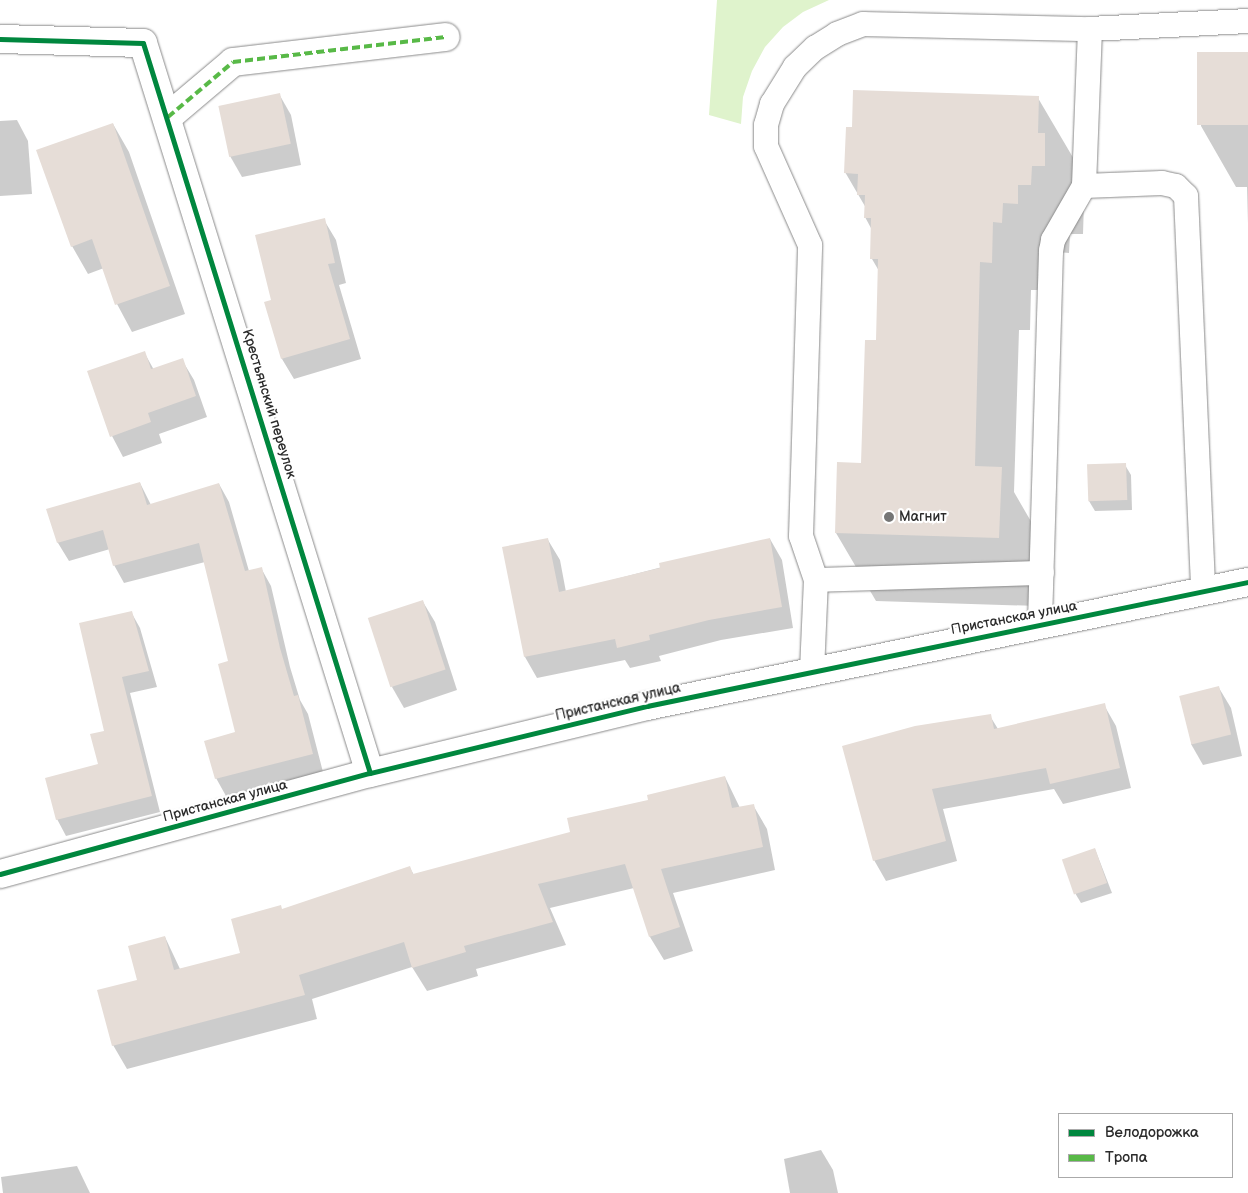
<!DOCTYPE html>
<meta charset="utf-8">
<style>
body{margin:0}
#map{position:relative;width:1248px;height:1193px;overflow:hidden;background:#fff;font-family:"Balsamiq Sans",sans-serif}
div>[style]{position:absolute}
.green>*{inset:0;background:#dff3cc}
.shadow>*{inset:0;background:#0003}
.building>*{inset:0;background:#e6ddd7;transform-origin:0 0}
.roads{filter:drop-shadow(0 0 1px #8a8a8a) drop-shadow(0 0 1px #8a8a8a)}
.lane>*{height:24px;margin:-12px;padding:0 12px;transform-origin:12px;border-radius:12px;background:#fff}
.street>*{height:28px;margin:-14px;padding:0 14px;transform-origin:14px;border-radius:14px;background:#fff}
.secondary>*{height:28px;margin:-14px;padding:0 14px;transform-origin:14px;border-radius:14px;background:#fff}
.quiet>*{height:4px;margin-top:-2px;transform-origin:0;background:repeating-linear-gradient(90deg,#58b947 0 8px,transparent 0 12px)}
.cycleway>*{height:5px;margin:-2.5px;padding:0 2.5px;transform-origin:2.5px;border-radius:2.5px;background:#00873e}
.dots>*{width:14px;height:14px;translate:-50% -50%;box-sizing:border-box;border:2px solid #fff;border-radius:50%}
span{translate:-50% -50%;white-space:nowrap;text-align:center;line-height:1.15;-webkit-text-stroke:4.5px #fff;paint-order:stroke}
.street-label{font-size:14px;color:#2b2b2b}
.poi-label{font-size:14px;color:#2b2b2b}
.left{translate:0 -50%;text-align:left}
.legend{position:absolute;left:1058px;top:1113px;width:175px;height:65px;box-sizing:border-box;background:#fff;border:1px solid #aaa;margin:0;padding:6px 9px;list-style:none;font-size:15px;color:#2b2b2b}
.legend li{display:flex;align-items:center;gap:10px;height:25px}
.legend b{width:25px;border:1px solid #aaa}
</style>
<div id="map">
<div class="green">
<div style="clip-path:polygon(717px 0,829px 0,803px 12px,783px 27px,765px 47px,752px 71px,743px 97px,741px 124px,709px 115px)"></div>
</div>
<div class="shadow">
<div style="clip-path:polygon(1248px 54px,1248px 224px,1247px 187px,1236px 187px,1201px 126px,1198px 55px)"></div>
<div style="clip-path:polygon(279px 94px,291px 115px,301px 165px,242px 177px,230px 156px)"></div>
<div style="clip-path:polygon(1038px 98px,1078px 166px,1084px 203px,1083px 234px,1070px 234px,1069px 253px,1057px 252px,1041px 290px,1031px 290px,1030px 330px,1019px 330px,1014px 492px,1040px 537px,1038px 606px,876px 601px,836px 533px,862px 465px,877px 342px,879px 271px,872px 259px,872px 230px,865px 217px,866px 208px,845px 172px)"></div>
<div style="clip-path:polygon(17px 120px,28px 141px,32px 194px,0 196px,0 121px)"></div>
<div style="clip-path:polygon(113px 124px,129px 152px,185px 314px,132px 332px,117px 304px,104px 268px,88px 274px,72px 246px)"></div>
<div style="clip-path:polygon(324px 220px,336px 240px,346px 283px,339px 285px,361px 359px,294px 379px,282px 359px,272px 301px)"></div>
<div style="clip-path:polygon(144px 352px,154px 370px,182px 360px,194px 380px,207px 417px,159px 434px,162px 443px,123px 457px,112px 436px)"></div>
<div style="clip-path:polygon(1125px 465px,1131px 475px,1132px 510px,1095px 511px,1089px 501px)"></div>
<div style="clip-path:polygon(140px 483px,151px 505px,219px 484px,229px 502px,249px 571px,261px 568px,271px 586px,290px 667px,300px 700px,308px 714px,323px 772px,226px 796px,216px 778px,237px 733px,230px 662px,205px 562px,124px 583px,114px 565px,110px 549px,69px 561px,58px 543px,48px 510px)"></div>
<div style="clip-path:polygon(770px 539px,782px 560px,793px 628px,721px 640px,659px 656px,661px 661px,630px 668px,625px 660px,537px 678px,525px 657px,503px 548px,548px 540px,560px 560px,566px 592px)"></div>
<div style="clip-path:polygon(423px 602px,435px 622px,457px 690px,404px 708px,392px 687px)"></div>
<div style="clip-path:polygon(131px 612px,140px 628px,157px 687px,130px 693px,160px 812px,66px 836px,57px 819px,100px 765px)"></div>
<div style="clip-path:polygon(1219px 688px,1231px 708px,1242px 756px,1203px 765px,1191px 744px)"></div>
<div style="clip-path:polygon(1104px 705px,1116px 726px,1131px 788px,1063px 804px,1054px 789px,943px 809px,957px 861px,886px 881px,874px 860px,990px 716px,998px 729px)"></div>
<div style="clip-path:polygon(725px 777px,740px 808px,753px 805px,767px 829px,775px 870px,673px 893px,693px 951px,664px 960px,650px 937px,634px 888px,550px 908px,566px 945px,476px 969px,478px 976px,427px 991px,412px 967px,312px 999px,317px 1019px,127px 1069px,113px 1045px,138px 981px,165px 937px,180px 969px,242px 954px,282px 910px,410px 868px,414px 875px,571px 833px,649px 801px)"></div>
<div style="clip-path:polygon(1095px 849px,1112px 893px,1081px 903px,1075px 893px)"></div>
<div style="clip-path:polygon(821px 1150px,833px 1170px,838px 1193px,790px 1193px,784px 1159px)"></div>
<div style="clip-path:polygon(77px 1166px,90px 1193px,3px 1193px,1px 1177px)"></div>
</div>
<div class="building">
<div style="left:1248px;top:52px;width:73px;height:51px;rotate:90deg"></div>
<div style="clip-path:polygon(853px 90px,1039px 96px,1038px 133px,1045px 133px,1045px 166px,1032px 166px,1031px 185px,1018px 185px,1018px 204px,1003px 203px,1002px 223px,993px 222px,992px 263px,980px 262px,975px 466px,1002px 467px,999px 538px,835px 533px,837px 462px,861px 463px,865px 340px,876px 340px,878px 259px,870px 259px,871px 218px,864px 218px,865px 195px,857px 195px,858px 174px,844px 173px,846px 127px,852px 127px)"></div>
<div style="left:280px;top:93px;width:52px;height:63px;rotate:78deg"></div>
<div style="clip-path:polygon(113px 123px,170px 286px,115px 305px,92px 239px,71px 247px,36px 150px)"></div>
<div style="clip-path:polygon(325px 218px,335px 263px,328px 264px,350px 339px,281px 359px,264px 302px,271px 300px,255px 235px)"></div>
<div style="clip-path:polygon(145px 351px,151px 369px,183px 358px,196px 396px,148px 413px,151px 422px,110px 437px,87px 371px)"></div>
<div style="left:1126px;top:463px;width:37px;height:39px;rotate:88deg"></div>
<div style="clip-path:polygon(140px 482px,147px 505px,219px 483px,245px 571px,262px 567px,280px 648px,294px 696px,298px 695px,313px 754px,215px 779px,204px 741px,235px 732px,218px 664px,228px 661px,199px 543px,113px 566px,103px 530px,57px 543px,46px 509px)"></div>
<div style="clip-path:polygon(548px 538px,559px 592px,660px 568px,659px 563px,770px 538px,782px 607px,709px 620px,649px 635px,650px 640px,617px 648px,615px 639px,524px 657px,502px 547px)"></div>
<div style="left:423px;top:600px;width:73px;height:58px;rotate:72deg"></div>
<div style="clip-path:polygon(132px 611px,149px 671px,122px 677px,152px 796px,56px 820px,45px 778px,98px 764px,90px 734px,104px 731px,79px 623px)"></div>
<div style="left:1219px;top:686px;width:50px;height:41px;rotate:76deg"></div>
<div style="clip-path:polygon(1105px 703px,1120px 768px,1050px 784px,1046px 768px,932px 789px,946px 841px,873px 861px,842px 746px,915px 726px,991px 714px,994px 729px)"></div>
<div style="clip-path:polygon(725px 776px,732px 808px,754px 804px,763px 847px,661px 869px,680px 927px,649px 937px,625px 864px,538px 884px,553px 922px,464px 946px,466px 952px,412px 968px,404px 942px,299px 975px,305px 995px,112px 1046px,97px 990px,137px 980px,128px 946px,165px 936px,174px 970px,240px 953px,231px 919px,281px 905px,282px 909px,410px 866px,413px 874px,570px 832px,567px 818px,648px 800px,647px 795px)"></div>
<div style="left:1095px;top:848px;width:37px;height:35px;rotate:71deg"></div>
</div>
<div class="roads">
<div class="lane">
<div style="left:1090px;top:29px;width:158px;rotate:-2.9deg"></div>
<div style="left:1084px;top:186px;width:78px;rotate:-2.2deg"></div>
<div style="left:1162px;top:183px;width:14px;rotate:12deg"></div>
<div style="left:1176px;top:186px;width:14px;rotate:45deg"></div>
<div style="left:1186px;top:196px;width:396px;rotate:87.5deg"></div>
<div style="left:816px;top:580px;width:226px;rotate:-1.8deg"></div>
<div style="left:812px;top:671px;width:91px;rotate:-87.5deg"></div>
<div style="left:816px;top:580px;width:46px;rotate:-108.8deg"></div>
<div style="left:801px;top:536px;width:291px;rotate:-88.2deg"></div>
<div style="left:810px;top:245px;width:108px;rotate:-114deg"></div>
<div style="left:766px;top:146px;width:21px;rotate:-90deg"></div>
<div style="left:766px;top:125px;width:22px;rotate:-74deg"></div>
<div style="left:772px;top:104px;width:44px;rotate:-58.1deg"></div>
<div style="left:795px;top:67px;width:28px;rotate:-44deg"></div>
<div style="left:815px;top:48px;width:26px;rotate:-32deg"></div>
<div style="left:837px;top:34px;width:28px;rotate:-21deg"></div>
<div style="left:863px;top:24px;width:227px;rotate:1.3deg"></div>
<div style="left:1090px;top:29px;width:157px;rotate:92.2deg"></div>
<div style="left:1084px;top:186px;width:62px;rotate:119.9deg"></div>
<div style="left:1053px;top:240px;width:11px;rotate:100deg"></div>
<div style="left:1051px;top:251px;width:373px;rotate:91.7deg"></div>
</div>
<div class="street">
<div style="left:0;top:39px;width:143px;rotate:1.6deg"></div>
<div style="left:143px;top:43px;width:764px;rotate:72.73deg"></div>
<div style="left:168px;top:117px;width:85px;rotate:-40.2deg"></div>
<div style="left:233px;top:62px;width:214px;rotate:-6.7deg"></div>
</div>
<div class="secondary">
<div style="left:0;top:874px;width:384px;rotate:-15.3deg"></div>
<div style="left:370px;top:773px;width:285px;rotate:-13.6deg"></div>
<div style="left:647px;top:706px;width:614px;rotate:-11.66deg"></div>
</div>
</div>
<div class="quiet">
<div style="left:168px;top:117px;width:85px;rotate:-40.2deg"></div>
<div style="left:233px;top:62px;width:214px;rotate:-6.7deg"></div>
</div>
<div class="cycleway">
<div style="left:0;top:39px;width:143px;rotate:1.6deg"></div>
<div style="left:143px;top:43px;width:764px;rotate:72.73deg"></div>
<div style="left:0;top:874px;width:384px;rotate:-15.3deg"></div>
<div style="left:370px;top:773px;width:285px;rotate:-13.6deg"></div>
<div style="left:647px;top:706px;width:614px;rotate:-11.66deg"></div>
</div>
<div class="dots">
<div style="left:889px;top:517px;background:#757575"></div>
</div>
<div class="street-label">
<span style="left:269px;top:404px;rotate:73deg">Крестьянский переулок</span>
<span style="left:1014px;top:618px;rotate:-11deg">Пристанская улица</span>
<span style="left:618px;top:702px;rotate:-13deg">Пристанская улица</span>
<span style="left:225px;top:801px;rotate:-15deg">Пристанская улица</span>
</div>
<div class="poi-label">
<span class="left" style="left:899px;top:517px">Магнит</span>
</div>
<ul class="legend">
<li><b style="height:6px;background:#00873e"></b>Велодорожка</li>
<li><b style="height:6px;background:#58b947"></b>Тропа</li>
</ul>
</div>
